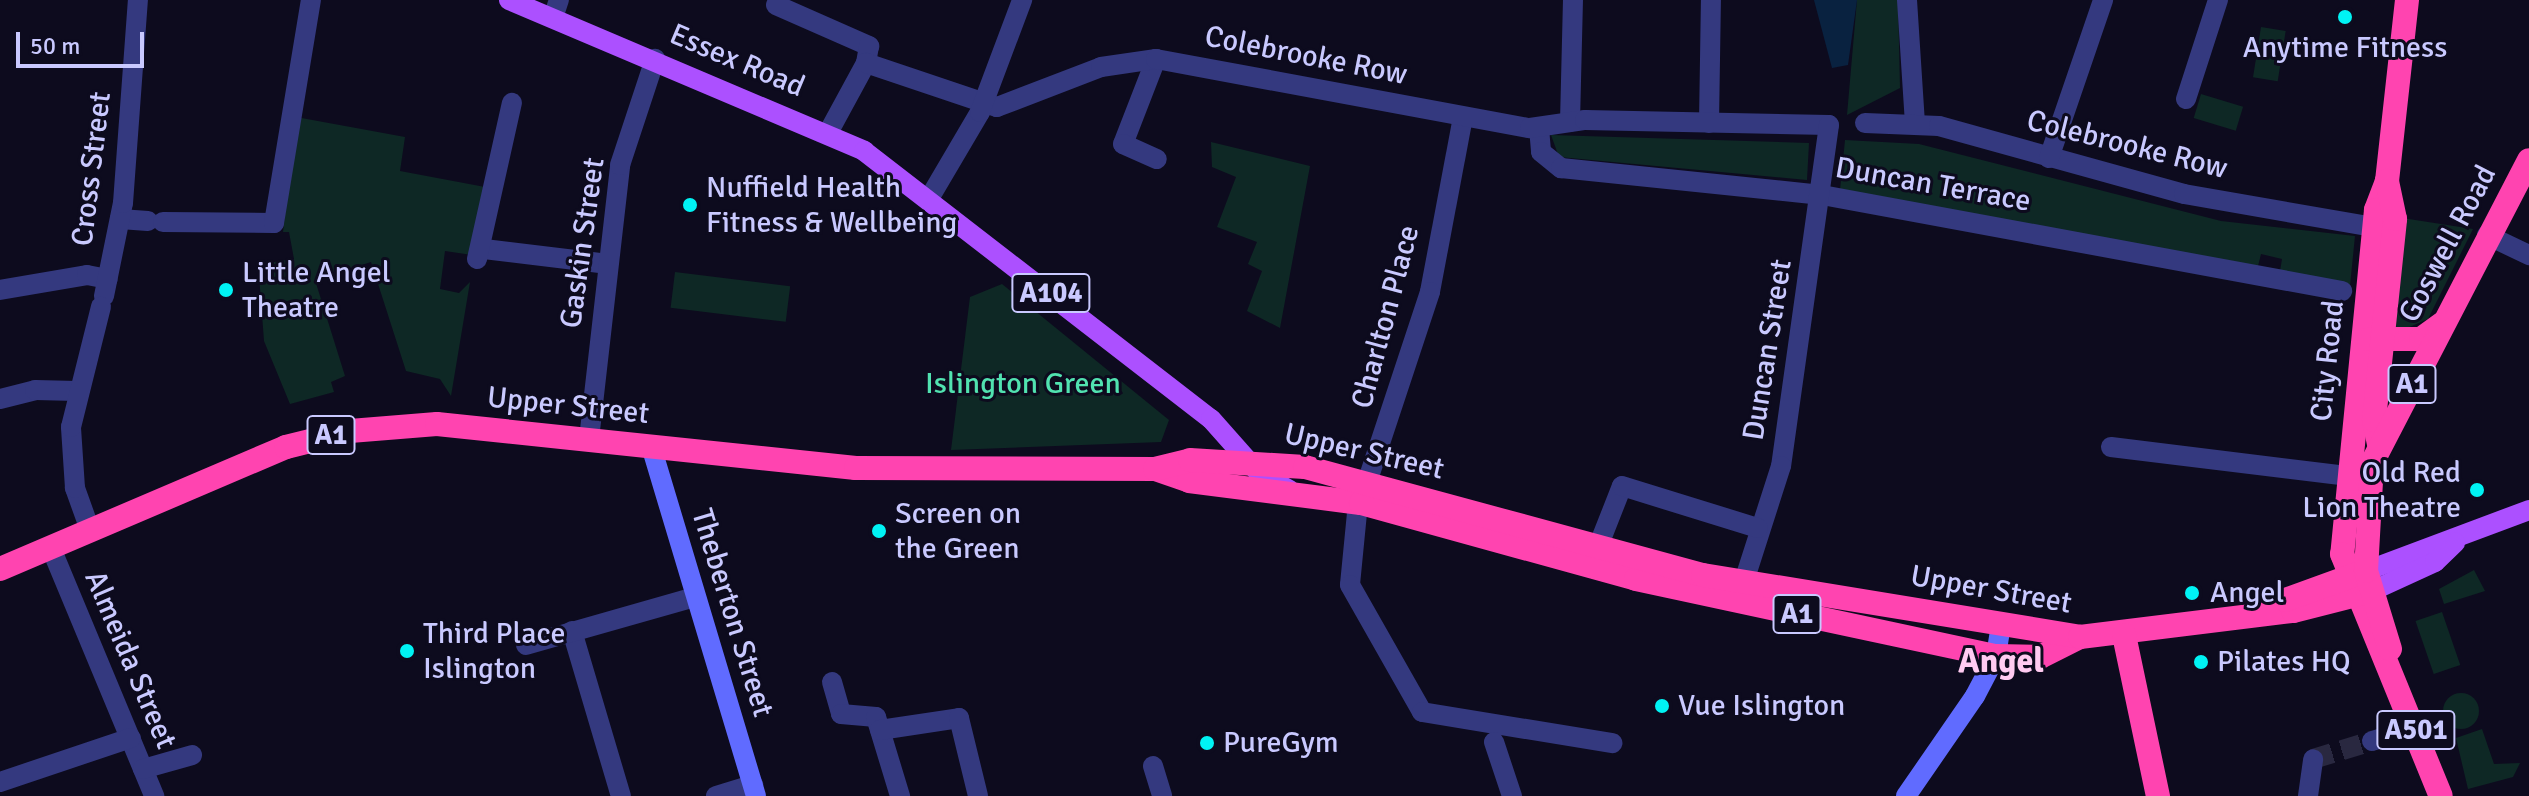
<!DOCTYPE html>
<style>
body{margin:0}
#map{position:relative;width:2529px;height:796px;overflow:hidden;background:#0d0b1e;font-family:Signika,sans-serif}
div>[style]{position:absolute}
.green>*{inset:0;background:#0e2825;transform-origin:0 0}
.round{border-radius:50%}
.water>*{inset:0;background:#092240}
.street-tunnel>*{height:20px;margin-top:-10px;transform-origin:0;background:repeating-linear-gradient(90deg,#292840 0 20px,transparent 0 30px)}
.street>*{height:20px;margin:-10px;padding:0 10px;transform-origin:10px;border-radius:10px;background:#34397f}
.secondary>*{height:20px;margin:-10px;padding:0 10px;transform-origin:10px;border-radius:10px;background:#606bff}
.primary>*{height:20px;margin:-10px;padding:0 10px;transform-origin:10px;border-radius:10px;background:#ac50ff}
.highway>*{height:24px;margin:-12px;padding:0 12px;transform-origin:12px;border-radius:12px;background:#ff44b0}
.dots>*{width:22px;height:22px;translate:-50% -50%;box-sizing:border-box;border:4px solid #0d0b1e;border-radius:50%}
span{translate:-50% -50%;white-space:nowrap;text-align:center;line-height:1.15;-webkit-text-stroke:6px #0d0b1e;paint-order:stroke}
.shield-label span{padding:2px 6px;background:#0d0b1e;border:2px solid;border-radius:6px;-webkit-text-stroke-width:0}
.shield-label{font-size:28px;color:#c9c9ff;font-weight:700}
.poi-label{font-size:30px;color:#c9c9ff}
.left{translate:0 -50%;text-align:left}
.right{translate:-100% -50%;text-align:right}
.street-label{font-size:30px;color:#c9c9ff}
.park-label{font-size:30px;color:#51e2b0}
.quarter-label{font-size:34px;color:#ffcbf1;font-weight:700}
.scale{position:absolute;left:16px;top:32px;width:128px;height:36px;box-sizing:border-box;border:4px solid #c9c9ff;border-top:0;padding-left:10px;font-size:24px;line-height:28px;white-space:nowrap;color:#c9c9ff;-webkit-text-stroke:6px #0d0b1e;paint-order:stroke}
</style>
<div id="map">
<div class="green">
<div style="clip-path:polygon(1857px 0,1898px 0,1900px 88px,1847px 115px)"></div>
<div style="left:2261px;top:27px;width:25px;height:51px;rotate:9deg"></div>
<div style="left:2201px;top:94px;width:44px;height:25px;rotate:17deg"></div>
<div style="clip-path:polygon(296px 117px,405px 137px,400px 171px,485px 187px,472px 255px,445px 251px,440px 289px,459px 293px,470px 282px,451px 396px,440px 379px,406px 371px,371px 262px,315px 280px,345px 376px,331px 382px,334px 392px,290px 404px,264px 341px,259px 275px,261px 264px,294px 259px,289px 232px,283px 232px)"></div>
<div style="clip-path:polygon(1551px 135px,1809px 143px,1807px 180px,1559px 157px)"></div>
<div style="clip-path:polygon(1845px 140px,1919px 144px,2221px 221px,2355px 236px,2350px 286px,2280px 271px,2282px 259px,2261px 254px,2258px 266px,1840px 190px)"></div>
<div style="clip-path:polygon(1211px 142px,1310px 166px,1280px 328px,1247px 311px,1262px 271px,1248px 264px,1257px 242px,1217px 227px,1236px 177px,1212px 167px)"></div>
<div style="clip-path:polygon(2396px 217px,2473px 229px,2428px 319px,2393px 334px)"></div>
<div style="left:675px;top:272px;width:116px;height:36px;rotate:7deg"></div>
<div style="clip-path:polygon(1002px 284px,1169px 420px,1161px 442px,951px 450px,970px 297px)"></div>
<div style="clip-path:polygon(2474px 570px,2485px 591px,2444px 604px,2439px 589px)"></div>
<div style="left:2442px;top:612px;width:56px;height:28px;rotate:71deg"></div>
<div class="round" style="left:2443px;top:693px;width:36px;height:36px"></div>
<div style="clip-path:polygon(2482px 729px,2494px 764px,2520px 763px,2513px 777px,2468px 789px,2456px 738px)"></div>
</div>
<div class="water">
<div style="clip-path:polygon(1814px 0,1857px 0,1848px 65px,1832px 68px)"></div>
</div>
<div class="street-tunnel">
<div style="left:2313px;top:759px;width:62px;rotate:-17deg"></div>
</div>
<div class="street">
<div style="left:1907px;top:0;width:124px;rotate:86.3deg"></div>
<div style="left:776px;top:5px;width:102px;rotate:23.8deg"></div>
<div style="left:869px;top:46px;width:17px;rotate:100deg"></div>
<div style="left:553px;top:18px;width:19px;rotate:-72deg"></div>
<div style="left:1156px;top:59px;width:91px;rotate:111.2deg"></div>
<div style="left:1123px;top:144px;width:37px;rotate:24deg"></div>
<div style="left:2186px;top:99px;width:104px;rotate:-72.1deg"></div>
<div style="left:1463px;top:117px;width:178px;rotate:100.7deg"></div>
<div style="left:1430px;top:292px;width:233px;rotate:108.3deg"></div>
<div style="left:1357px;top:513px;width:72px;rotate:95.6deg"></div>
<div style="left:1350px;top:585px;width:146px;rotate:60.4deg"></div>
<div style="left:1422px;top:712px;width:193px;rotate:9.3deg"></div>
<div style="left:1570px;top:122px;width:122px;rotate:-88.6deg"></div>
<div style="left:1709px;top:123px;width:123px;rotate:-89.1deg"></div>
<div style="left:1865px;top:123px;width:74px;rotate:2.3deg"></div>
<div style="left:1939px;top:126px;width:254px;rotate:15.5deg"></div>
<div style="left:2184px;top:194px;width:193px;rotate:9.9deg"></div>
<div style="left:1539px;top:128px;width:24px;rotate:85deg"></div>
<div style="left:1541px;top:152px;width:26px;rotate:39deg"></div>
<div style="left:1561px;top:168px;width:262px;rotate:5.9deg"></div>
<div style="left:1822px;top:195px;width:529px;rotate:10.46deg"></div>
<div style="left:828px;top:133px;width:80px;rotate:-61.5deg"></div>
<div style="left:866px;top:63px;width:138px;rotate:18.6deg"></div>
<div style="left:997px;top:107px;width:111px;rotate:-21deg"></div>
<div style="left:1101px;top:67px;width:56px;rotate:-8.3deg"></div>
<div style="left:1156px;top:59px;width:380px;rotate:10.5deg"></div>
<div style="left:1530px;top:128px;width:56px;rotate:-8.3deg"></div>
<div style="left:1585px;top:120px;width:244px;rotate:1.2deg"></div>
<div style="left:1829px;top:125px;width:344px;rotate:98deg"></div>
<div style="left:1781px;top:466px;width:118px;rotate:107.8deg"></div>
<div style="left:2049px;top:158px;width:167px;rotate:-71.1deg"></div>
<div style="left:930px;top:197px;width:99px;rotate:-59.5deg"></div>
<div style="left:980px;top:112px;width:120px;rotate:-69.4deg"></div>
<div style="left:120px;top:219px;width:28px;rotate:4deg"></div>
<div style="left:163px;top:222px;width:111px;rotate:0.5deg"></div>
<div style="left:274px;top:223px;width:226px;rotate:-80.6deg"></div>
<div style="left:2487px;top:235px;width:47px;rotate:25.5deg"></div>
<div style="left:484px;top:249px;width:125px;rotate:6.9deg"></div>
<div style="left:477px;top:259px;width:160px;rotate:-77.4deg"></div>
<div style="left:0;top:290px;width:88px;rotate:-9.8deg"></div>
<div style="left:87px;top:275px;width:21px;rotate:11deg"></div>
<div style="left:104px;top:296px;width:95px;rotate:-78.5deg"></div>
<div style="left:123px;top:203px;width:204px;rotate:-85.8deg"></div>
<div style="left:0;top:399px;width:36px;rotate:-14deg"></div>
<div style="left:35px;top:390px;width:42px;rotate:1.4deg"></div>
<div style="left:589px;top:439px;width:276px;rotate:-83.5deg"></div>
<div style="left:620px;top:165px;width:112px;rotate:-71.7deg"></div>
<div style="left:2111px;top:447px;width:256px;rotate:7deg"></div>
<div style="left:90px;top:530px;width:45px;rotate:-109.7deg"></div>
<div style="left:75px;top:488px;width:61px;rotate:-93.8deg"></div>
<div style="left:71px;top:427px;width:124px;rotate:-76deg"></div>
<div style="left:51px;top:548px;width:269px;rotate:67.4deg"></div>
<div style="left:1594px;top:557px;width:76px;rotate:-68.5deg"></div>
<div style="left:1622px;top:486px;width:142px;rotate:17.2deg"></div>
<div style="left:572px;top:631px;width:172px;rotate:73.5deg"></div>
<div style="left:526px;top:645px;width:176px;rotate:-15.9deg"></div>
<div style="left:832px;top:682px;width:33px;rotate:74deg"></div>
<div style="left:841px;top:714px;width:35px;rotate:5deg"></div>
<div style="left:876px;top:717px;width:83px;rotate:73.1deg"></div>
<div style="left:880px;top:730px;width:80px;rotate:-8.6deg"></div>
<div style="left:959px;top:718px;width:80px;rotate:76.3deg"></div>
<div style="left:2372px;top:741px;width:46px;rotate:-16.5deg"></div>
<div style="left:1494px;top:742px;width:57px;rotate:71.6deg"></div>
<div style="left:1153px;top:766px;width:31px;rotate:73deg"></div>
<div style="left:143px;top:769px;width:51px;rotate:-15.9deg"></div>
<div style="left:0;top:782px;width:138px;rotate:-18.6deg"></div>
<div style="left:716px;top:796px;width:39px;rotate:-17deg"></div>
<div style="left:2308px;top:796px;width:37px;rotate:-82deg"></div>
</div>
<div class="secondary">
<div style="left:651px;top:446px;width:365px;rotate:73.3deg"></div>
<div style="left:1906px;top:796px;width:121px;rotate:-55.4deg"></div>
<div style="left:1975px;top:696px;width:45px;rotate:-62.3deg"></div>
<div style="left:1996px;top:656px;width:30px;rotate:-81deg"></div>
</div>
<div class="primary">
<div style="left:509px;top:0;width:386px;rotate:23deg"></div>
<div style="left:864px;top:151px;width:438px;rotate:37.7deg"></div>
<div style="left:1211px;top:419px;width:72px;rotate:48.4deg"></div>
<div style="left:1259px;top:473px;width:35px;rotate:29deg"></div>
<div style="left:2366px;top:571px;width:174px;rotate:-20.5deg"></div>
<div style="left:2372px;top:591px;width:69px;rotate:-24.7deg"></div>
<div style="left:2435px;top:562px;width:28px;rotate:-44deg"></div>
</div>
<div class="highway">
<div style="left:2407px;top:0;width:182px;rotate:96.3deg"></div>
<div style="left:2387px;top:181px;width:31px;rotate:111deg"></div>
<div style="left:2376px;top:210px;width:346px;rotate:95.6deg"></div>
<div style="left:2342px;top:554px;width:261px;rotate:67.8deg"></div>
<div style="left:2369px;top:339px;width:52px"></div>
<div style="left:2421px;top:339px;width:26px;rotate:-36deg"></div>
<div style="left:2379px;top:444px;width:25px;rotate:-102deg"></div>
<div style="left:2374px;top:420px;width:202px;rotate:-84deg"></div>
<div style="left:2395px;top:219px;width:39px;rotate:-102deg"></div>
<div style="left:1155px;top:469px;width:36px;rotate:19deg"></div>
<div style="left:1189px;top:481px;width:173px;rotate:7.3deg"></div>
<div style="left:1361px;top:503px;width:285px;rotate:15.4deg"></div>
<div style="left:1636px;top:579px;width:368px;rotate:12.1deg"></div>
<div style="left:1996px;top:656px;width:44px;rotate:1.3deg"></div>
<div style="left:2040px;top:657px;width:45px;rotate:-26.6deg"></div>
<div style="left:0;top:569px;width:311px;rotate:-23.1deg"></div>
<div style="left:286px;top:447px;width:66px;rotate:-14deg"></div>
<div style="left:350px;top:431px;width:87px;rotate:-4.6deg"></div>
<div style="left:437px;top:424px;width:421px;rotate:6deg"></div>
<div style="left:856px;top:468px;width:299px;rotate:0.2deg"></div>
<div style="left:1155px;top:469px;width:36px;rotate:-14deg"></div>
<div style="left:1190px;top:460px;width:115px;rotate:3.5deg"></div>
<div style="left:1305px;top:467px;width:412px;rotate:15.2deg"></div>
<div style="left:1703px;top:575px;width:382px;rotate:9.3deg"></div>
<div style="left:2080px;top:637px;width:215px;rotate:-7deg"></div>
<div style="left:2293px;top:611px;width:81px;rotate:-14.2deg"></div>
<div style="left:2285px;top:600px;width:80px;rotate:-19.8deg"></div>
<div style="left:2124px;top:635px;width:165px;rotate:78.1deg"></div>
<div style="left:2390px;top:649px;width:82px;rotate:-107.1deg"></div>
<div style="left:2366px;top:571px;width:108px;rotate:-86.8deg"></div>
<div style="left:2372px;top:463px;width:341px;rotate:-62.6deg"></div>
</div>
<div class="dots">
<div style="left:2345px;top:17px;background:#00f3f4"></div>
<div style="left:690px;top:205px;background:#00f3f4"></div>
<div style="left:226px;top:290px;background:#00f3f4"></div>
<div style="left:2477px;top:490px;background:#00f3f4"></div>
<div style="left:879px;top:531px;background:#00f3f4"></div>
<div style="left:2192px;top:593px;background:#00f3f4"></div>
<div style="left:407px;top:651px;background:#00f3f4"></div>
<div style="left:2201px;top:662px;background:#00f3f4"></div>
<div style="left:1662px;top:706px;background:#00f3f4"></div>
<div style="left:1207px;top:743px;background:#00f3f4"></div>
</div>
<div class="shield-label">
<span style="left:1051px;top:293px">A104</span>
<span style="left:2412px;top:384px">A1</span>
<span style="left:331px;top:435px">A1</span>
<span style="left:1797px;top:614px">A1</span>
<span style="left:2416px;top:730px">A501</span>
</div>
<div class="poi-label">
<span style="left:2345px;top:48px">Anytime Fitness</span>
<span class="left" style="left:706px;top:205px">Nuffield Health<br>Fitness &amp; Wellbeing</span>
<span class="left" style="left:242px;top:290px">Little Angel<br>Theatre</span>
<span class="right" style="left:2461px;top:490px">Old Red<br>Lion Theatre</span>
<span class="left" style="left:895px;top:531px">Screen on<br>the Green</span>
<span class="left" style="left:2210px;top:593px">Angel</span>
<span class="left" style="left:423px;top:651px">Third Place<br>Islington</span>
<span class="left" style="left:2217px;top:662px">Pilates HQ</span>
<span class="left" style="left:1678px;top:706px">Vue Islington</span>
<span class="left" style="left:1223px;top:743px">PureGym</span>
</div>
<div class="street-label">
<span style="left:1306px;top:56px;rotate:11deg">Colebrooke Row</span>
<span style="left:737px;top:61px;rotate:23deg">Essex Road</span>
<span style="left:2127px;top:145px;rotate:14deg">Colebrooke Row</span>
<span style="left:92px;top:169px;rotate:-83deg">Cross Street</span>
<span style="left:1933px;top:185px;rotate:10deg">Duncan Terrace</span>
<span style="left:583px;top:243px;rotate:-82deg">Gaskin Street</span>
<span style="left:2448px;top:244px;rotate:-62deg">Goswell Road</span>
<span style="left:1386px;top:317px;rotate:-75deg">Charlton Place</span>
<span style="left:1768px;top:350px;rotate:-81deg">Duncan Street</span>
<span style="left:2328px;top:361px;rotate:-84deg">City Road</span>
<span style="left:568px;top:406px;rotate:6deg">Upper Street</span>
<span style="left:1364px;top:452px;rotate:13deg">Upper Street</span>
<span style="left:1991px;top:590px;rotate:10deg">Upper Street</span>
<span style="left:732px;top:613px;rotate:73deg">Theberton Street</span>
<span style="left:130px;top:660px;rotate:67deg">Almeida Street</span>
</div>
<div class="park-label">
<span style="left:1023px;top:384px">Islington Green</span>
</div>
<div class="quarter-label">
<span style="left:2001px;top:662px">Angel</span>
</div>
<div class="scale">50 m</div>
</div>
